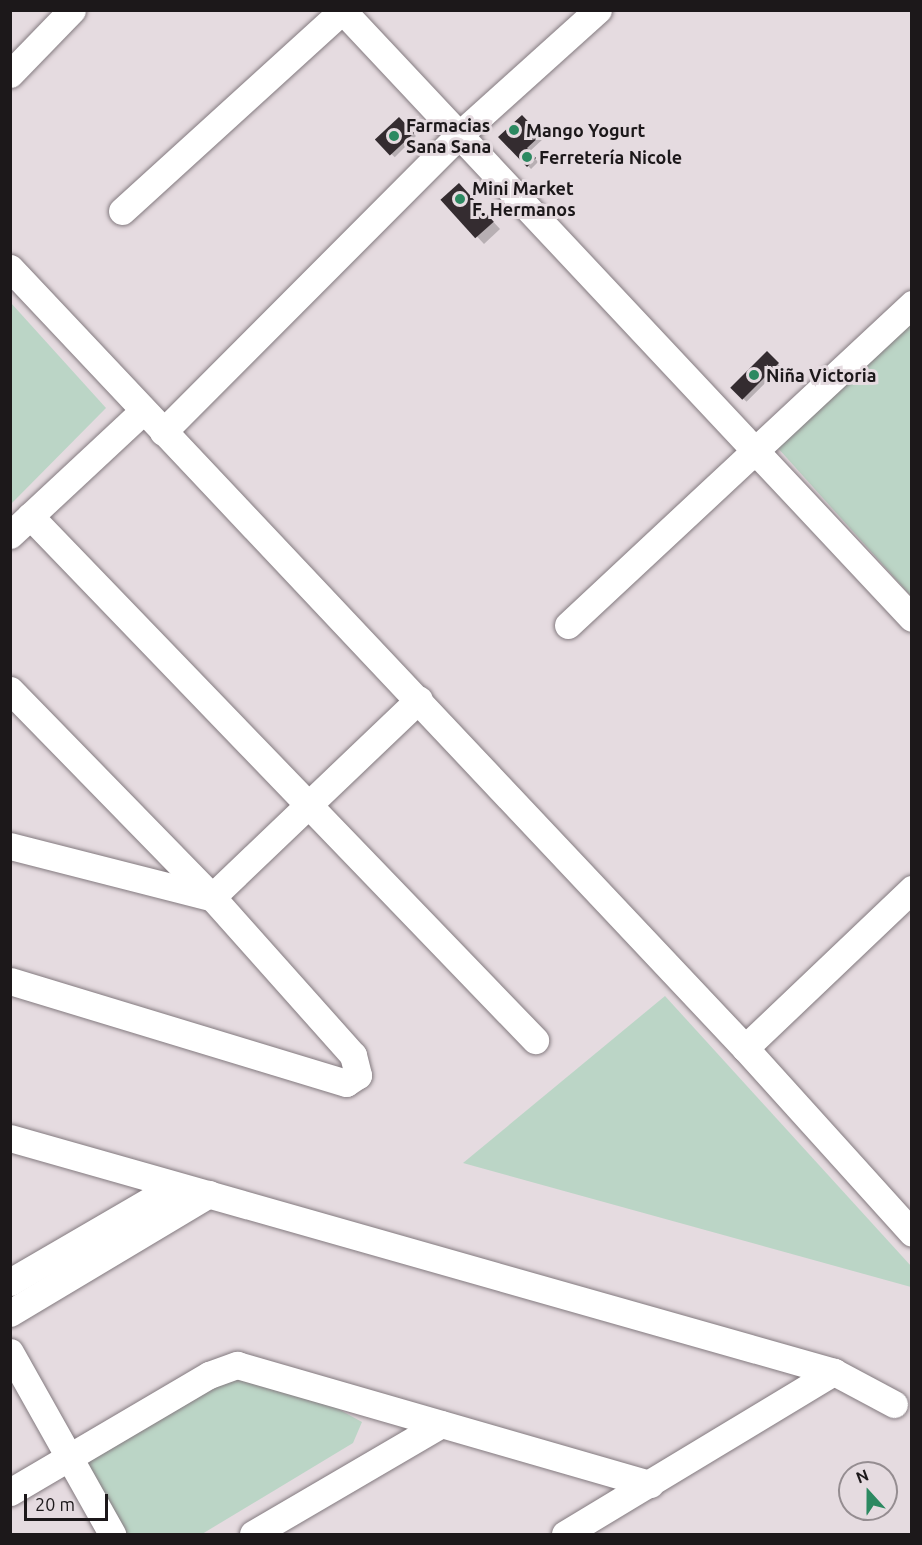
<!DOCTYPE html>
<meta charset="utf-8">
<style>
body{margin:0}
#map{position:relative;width:922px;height:1545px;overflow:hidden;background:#e5dbe0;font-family:Ubuntu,sans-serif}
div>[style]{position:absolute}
.green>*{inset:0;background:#bbd5c6}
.shadow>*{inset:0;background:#0003;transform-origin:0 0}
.building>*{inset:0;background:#342c30;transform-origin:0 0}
.roads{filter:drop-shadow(0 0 2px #837a7f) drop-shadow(0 0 2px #837a7f)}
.street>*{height:27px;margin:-13.5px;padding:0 13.5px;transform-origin:13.5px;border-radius:13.5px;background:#fff}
.dots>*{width:16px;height:16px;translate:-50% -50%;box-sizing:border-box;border:3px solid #e5dbe0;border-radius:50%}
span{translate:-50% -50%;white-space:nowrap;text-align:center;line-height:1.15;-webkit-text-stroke:6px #e5dbe0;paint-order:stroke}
.poi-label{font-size:18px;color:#1c181a;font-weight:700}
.left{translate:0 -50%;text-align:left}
.frame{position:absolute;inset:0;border:12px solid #1c181a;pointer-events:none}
.north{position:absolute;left:838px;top:1461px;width:60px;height:60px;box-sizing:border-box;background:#e5dbe0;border:2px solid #958d91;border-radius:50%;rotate:339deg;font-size:16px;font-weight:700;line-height:24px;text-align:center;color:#1c181a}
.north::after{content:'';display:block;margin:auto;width:21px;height:27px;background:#2c8961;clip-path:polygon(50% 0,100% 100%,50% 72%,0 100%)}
.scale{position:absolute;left:24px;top:1494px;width:84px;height:27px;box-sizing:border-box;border:3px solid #1c181a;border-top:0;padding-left:8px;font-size:18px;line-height:21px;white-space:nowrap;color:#1c181a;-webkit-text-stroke:4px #e5dbe0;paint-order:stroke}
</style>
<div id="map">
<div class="green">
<div style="clip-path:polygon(11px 303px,106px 408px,11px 504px)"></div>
<div style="clip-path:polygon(911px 306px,911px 596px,768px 437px)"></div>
<div style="clip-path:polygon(665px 996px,911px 1266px,911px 1287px,463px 1163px)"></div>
<div style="clip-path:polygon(218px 1373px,329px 1404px,362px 1422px,353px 1443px,202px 1534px,117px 1534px,77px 1465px)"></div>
</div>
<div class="shadow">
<div style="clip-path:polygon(522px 117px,543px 139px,529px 152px,538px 162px,531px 169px,501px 137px)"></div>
<div style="left:399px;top:119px;width:24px;height:30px;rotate:45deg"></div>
<div style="clip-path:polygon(465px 191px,500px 229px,484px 244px,442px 199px)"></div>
<div style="left:767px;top:353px;width:20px;height:49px;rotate:45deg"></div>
</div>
<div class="building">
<div style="clip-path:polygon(522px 115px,541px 135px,527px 148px,536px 158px,527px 167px,498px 137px)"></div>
<div style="left:399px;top:117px;width:22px;height:33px;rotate:47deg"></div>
<div style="left:459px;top:183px;width:52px;height:25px;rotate:48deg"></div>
<div style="left:767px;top:351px;width:17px;height:52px;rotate:45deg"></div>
</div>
<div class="roads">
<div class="street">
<div style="left:342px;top:10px;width:833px;rotate:46.85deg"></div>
<div style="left:10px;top:74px;width:89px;rotate:-45.9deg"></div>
<div style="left:122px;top:211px;width:297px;rotate:-42.3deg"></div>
<div style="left:10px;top:268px;width:1072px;rotate:46.7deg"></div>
<div style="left:745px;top:1048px;width:249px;rotate:47.9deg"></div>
<div style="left:163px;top:432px;width:419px;rotate:-45.1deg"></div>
<div style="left:459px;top:135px;width:187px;rotate:-42deg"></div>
<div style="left:30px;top:516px;width:728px;rotate:46.06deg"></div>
<div style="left:10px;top:535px;width:182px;rotate:-43deg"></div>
<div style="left:568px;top:625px;width:471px;rotate:-43deg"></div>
<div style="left:10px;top:690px;width:289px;rotate:45.7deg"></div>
<div style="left:212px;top:897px;width:212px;rotate:48.3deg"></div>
<div style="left:353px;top:1055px;width:21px;rotate:76deg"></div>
<div style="left:358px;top:1075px;width:14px;rotate:146deg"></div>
<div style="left:346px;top:1083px;width:351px;rotate:-163.1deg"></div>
<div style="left:10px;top:846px;width:206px;rotate:14.3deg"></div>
<div style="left:212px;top:897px;width:286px;rotate:-43.7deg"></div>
<div style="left:745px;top:1048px;width:231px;rotate:-43.6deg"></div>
<div style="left:10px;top:1138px;width:857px;rotate:15.85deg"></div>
<div style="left:834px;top:1372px;width:68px;rotate:28.1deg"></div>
<div style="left:10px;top:1282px;width:191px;rotate:-30.2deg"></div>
<div style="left:10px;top:1313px;width:232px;rotate:-30.9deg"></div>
<div style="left:10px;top:1352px;width:209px;rotate:60.7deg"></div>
<div style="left:10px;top:1492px;width:231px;rotate:-30.5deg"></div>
<div style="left:209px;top:1375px;width:30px;rotate:-20deg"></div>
<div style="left:237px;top:1365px;width:430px;rotate:16.1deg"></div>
<div style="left:253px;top:1534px;width:218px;rotate:-30.3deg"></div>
<div style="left:565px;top:1534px;width:314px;rotate:-31.1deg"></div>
</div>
</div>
<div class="dots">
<div style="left:514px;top:130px;background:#2c8961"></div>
<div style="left:394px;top:136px;background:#2c8961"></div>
<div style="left:527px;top:157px;background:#2c8961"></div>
<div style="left:460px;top:199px;background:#2c8961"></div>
<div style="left:754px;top:375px;background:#2c8961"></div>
</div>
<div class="poi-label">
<span class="left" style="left:406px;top:136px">Farmacias<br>Sana Sana</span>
<span class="left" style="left:526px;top:130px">Mango Yogurt</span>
<span class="left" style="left:539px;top:157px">Ferretería Nicole</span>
<span class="left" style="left:472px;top:199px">Mini Market<br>F. Hermanos</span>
<span class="left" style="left:766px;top:375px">Niña Victoria</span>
</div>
<div class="frame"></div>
<div class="north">N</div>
<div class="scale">20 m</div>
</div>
